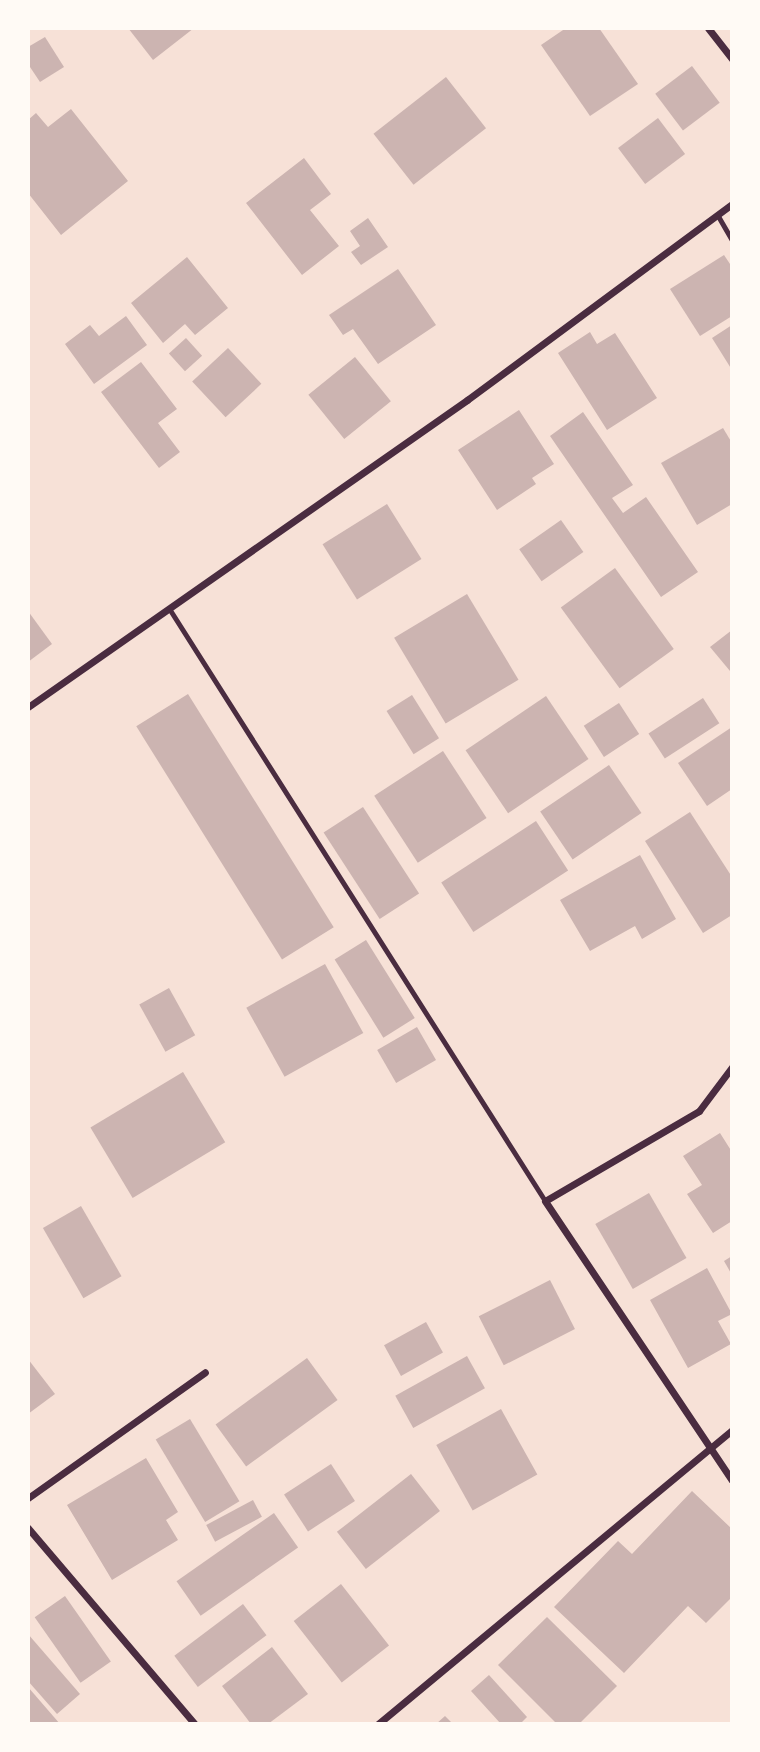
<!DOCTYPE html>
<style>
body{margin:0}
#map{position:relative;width:760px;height:1752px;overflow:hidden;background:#f7e1d7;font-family:Karla,sans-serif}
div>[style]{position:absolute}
.building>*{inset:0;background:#ccb4b1;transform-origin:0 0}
.service>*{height:5px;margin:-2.5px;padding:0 2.5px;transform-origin:2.5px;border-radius:2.5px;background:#4a2c40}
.minor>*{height:7px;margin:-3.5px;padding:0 3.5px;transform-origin:3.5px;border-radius:3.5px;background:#4a2c40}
span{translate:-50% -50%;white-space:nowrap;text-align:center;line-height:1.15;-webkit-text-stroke:5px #fffaf5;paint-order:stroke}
.frame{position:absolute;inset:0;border:30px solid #fffaf5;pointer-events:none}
</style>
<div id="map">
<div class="building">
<div style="clip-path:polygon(128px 28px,194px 28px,153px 60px)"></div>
<div style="clip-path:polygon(566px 28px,599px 28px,638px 84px,590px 116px,541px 45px)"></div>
<div style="clip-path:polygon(45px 37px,64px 67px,40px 82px,28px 64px,28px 47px)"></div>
<div style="left:692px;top:66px;width:46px;height:46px;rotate:53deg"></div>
<div style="left:446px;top:77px;width:65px;height:92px;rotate:52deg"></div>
<div style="clip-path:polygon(71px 109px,128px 181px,61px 235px,28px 193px,28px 120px,36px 113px,48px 127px)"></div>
<div style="left:658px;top:118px;width:45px;height:50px;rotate:53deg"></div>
<div style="clip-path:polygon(304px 158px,331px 194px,310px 210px,339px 246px,302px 275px,246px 203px)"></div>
<div style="clip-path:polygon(368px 218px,388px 247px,361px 265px,351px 252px,360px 246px,350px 231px)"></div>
<div style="clip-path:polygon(724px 255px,732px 267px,732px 316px,700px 336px,670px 289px)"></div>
<div style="clip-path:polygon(187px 257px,228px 308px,195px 335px,185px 324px,163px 343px,131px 303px)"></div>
<div style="clip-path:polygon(398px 269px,436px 325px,378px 364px,353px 329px,343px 335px,329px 315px)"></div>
<div style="clip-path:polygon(126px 316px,147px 345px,94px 384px,65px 344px,90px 325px,99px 336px)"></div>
<div style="clip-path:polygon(732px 325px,732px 370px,712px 338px)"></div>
<div style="clip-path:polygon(590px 332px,597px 344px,615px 333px,657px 398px,607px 430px,558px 353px)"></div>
<div style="left:186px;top:338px;width:24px;height:23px;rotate:48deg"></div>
<div style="left:228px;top:348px;width:49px;height:49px;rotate:47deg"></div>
<div style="left:355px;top:357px;width:57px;height:60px;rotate:51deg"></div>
<div style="clip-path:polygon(141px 362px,177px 409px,158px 423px,180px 452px,159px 468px,101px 392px)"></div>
<div style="clip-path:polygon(519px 410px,554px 464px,532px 478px,536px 484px,497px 510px,458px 450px)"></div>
<div style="clip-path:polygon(583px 412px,633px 485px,612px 498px,623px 513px,646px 497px,698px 572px,661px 597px,550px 436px)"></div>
<div style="clip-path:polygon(723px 428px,732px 443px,732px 504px,697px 525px,661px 463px)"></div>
<div style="left:387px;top:504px;width:65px;height:76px;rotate:58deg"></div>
<div style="left:561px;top:520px;width:39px;height:51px;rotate:55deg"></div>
<div style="left:615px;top:568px;width:100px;height:67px;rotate:54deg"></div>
<div style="left:467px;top:594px;width:100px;height:85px;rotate:59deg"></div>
<div style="clip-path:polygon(28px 611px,52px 644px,28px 662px)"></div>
<div style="clip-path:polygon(732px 630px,732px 669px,730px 671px,710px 647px)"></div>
<div style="left:188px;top:694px;width:275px;height:61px;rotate:58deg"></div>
<div style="left:412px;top:695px;width:51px;height:30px;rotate:58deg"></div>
<div style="left:546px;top:696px;width:76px;height:97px;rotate:56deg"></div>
<div style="left:703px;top:698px;width:30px;height:65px;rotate:57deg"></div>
<div style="left:619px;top:703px;width:37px;height:42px;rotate:57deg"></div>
<div style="clip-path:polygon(732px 727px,732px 789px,707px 806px,678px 763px)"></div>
<div style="left:443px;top:751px;width:80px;height:82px;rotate:57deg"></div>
<div style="left:609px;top:765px;width:58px;height:83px;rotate:56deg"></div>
<div style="left:363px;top:807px;width:103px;height:47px;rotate:57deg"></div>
<div style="clip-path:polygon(690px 812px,732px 877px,732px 915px,703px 933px,645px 841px)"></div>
<div style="left:536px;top:821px;width:59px;height:113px;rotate:57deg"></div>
<div style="clip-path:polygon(640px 855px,676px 919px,642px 939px,635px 926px,590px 951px,560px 900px)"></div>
<div style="left:366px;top:940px;width:92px;height:37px;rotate:58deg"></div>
<div style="left:325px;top:964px;width:79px;height:90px;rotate:61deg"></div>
<div style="left:169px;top:988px;width:54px;height:34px;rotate:61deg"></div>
<div style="left:417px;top:1027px;width:38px;height:46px;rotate:60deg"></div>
<div style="left:183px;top:1072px;width:82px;height:108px;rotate:59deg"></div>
<div style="clip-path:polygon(720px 1133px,732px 1152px,732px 1221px,713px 1233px,687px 1194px,702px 1185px,683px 1156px)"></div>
<div style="left:649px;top:1193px;width:75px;height:62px;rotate:60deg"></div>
<div style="left:81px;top:1206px;width:81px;height:44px;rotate:60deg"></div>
<div style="clip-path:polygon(732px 1256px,732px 1275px,724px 1261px)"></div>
<div style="clip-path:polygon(707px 1268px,732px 1314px,718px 1321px,731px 1344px,688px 1368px,650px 1300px)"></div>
<div style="left:550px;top:1280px;width:55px;height:80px;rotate:63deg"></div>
<div style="left:426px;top:1322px;width:35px;height:48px;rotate:61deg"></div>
<div style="left:467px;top:1356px;width:37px;height:82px;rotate:61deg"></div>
<div style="left:307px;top:1358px;width:52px;height:113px;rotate:54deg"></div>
<div style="clip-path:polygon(28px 1359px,55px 1394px,28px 1414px)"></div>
<div style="left:501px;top:1409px;width:75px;height:74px;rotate:61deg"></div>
<div style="left:190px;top:1419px;width:96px;height:40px;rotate:59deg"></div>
<div style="clip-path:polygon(146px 1458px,178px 1512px,166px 1520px,178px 1540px,112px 1580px,67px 1505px)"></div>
<div style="left:331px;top:1464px;width:44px;height:56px;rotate:57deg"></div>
<div style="left:411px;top:1474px;width:47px;height:94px;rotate:52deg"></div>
<div style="clip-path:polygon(692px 1491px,732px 1529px,732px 1597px,706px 1623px,688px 1606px,624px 1673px,554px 1607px,618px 1541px,632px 1554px)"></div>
<div style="left:253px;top:1500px;width:19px;height:53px;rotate:62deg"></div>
<div style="left:274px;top:1513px;width:42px;height:119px;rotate:55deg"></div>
<div style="left:341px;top:1584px;width:78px;height:60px;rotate:52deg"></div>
<div style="left:65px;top:1596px;width:80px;height:37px;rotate:55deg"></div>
<div style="left:243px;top:1604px;width:39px;height:86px;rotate:53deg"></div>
<div style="clip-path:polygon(547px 1617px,617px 1686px,579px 1724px,557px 1724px,498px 1665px)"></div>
<div style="clip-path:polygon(28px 1634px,80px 1694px,57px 1714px,28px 1681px)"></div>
<div style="clip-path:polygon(272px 1647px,308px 1694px,268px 1724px,251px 1724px,222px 1686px)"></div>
<div style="clip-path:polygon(489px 1675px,527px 1717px,520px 1724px,501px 1724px,471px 1691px)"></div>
<div style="clip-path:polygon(28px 1687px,60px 1724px,28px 1724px)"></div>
<div style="clip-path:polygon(445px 1716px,453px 1724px,436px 1724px)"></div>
</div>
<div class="service">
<div style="left:718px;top:216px;width:28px;rotate:60deg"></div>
<div style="left:170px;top:610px;width:700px;rotate:57.6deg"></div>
</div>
<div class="minor">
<div style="left:708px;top:28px;width:39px;rotate:52deg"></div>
<div style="left:28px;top:707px;width:536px;rotate:-34.97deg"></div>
<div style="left:467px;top:400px;width:330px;rotate:-36.5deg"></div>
<div style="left:732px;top:1067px;width:55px;rotate:126.9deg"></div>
<div style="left:699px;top:1111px;width:178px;rotate:149.7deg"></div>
<div style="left:545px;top:1201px;width:336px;rotate:56.2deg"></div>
<div style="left:28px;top:1498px;width:217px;rotate:-35.4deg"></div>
<div style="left:28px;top:1528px;width:257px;rotate:49.6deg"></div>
<div style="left:378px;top:1724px;width:460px;rotate:-39.7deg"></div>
</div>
<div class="frame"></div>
</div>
